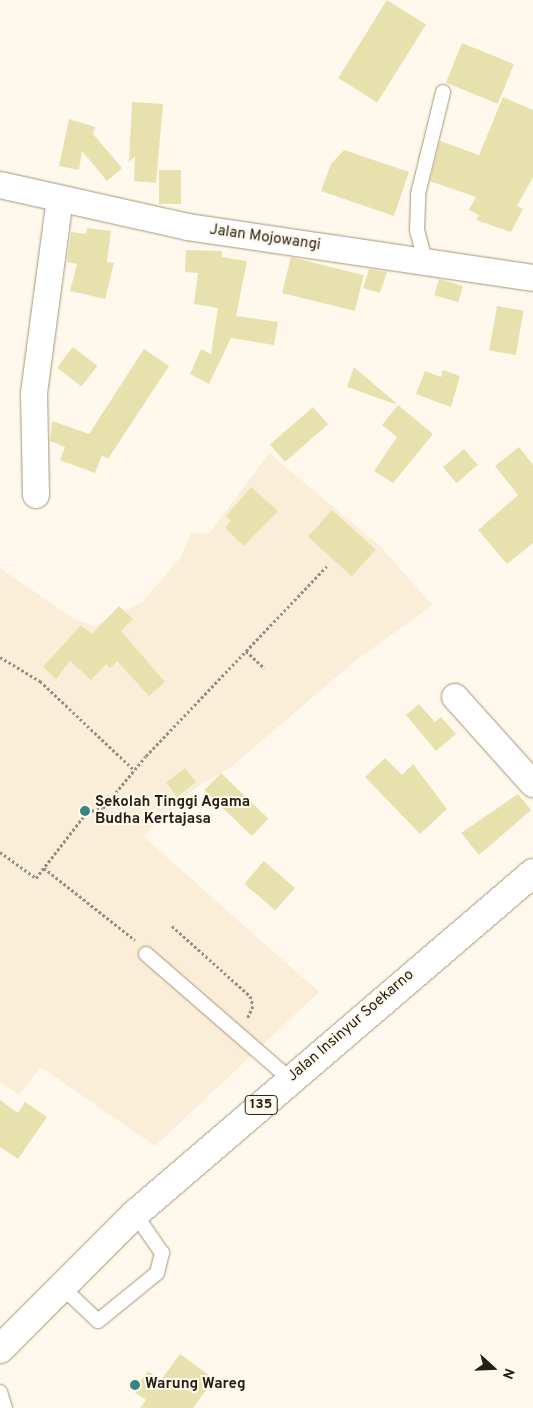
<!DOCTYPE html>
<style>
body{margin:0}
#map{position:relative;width:533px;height:1408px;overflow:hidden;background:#fff8ec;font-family:Overpass,sans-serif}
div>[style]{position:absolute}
.built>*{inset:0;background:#fbeed8}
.building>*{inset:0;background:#e7e2ad;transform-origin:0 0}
.path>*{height:3px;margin-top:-1.5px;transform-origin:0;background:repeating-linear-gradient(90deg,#958e83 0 2.5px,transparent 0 5px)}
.roads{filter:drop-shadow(0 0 1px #a79579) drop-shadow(0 0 1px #a79579)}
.service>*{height:14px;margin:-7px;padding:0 7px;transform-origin:7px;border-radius:7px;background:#fff}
.minor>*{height:26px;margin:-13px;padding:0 13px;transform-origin:13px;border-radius:13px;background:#fff}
.primary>*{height:28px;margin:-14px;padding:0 14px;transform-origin:14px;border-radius:14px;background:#fff}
.dots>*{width:14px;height:14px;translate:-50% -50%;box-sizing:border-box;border:2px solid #fff8ec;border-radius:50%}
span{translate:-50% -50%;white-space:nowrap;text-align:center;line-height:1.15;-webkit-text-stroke:4px #fff8ec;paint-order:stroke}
.shield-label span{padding:1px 4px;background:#fff8ec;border:1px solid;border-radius:4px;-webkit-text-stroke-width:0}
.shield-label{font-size:14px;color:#261f14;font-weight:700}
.street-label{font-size:15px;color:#261f14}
.poi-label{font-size:15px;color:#261f14;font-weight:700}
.left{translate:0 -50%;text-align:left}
.north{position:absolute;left:468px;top:1343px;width:50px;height:50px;-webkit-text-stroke:4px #fff8ec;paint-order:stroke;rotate:110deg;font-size:14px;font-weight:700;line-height:20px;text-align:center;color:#261f14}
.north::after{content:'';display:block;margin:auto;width:18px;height:22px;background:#261f14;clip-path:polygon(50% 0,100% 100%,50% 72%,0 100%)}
</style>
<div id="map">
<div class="built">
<div style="clip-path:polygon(269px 453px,380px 546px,432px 605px,354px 662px,230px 768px,198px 786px,143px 836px,319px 992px,155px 1146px,41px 1067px,19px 1095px,0 1082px,0 568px,74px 619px,95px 626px,142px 602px,181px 557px,191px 533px,209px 534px)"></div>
</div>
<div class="building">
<div style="left:387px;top:0;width:46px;height:92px;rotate:32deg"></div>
<div style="left:462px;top:43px;width:56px;height:43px;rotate:22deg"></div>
<div style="clip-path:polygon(503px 97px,533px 110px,533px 177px,517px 206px,523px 209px,511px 232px,476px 220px,479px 215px,469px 210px,476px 197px,430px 181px,440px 141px,479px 155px)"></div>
<div style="clip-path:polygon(132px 102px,163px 104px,156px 183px,134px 181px,135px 156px,129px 162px)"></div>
<div style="clip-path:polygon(69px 119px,95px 127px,93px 134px,122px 168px,107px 181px,82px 151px,79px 170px,59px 166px)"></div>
<div style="clip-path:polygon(344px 150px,409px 172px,394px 216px,321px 191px,331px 164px)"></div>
<div style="left:159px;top:170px;width:22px;height:34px"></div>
<div style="clip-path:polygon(87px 228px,111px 231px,107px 262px,114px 263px,105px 299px,70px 291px,77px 264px,67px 262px,71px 232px,86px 234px)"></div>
<div style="clip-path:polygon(186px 250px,222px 251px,222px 257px,247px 261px,236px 316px,278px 322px,274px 345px,231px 338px,209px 384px,190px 374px,201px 349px,211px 354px,218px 308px,194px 304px,198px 273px,185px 272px)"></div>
<div style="left:291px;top:257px;width:75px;height:37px;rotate:14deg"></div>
<div style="clip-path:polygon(369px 269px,387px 272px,380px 293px,363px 288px)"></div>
<div style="left:439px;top:279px;width:25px;height:17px;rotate:16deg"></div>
<div style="left:497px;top:306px;width:27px;height:45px;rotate:10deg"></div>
<div style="left:73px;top:347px;width:31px;height:26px;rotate:38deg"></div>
<div style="clip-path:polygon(144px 349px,169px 366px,108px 459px,102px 455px,95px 473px,60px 460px,65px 447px,50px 441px,52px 421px,89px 434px)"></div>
<div style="clip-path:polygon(354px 367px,396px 403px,395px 404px,347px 387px)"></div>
<div style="clip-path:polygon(443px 370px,460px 376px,451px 407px,416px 394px,425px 371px,441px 377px)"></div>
<div style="clip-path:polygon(398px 405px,433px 434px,393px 483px,374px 471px,397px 437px,382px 425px)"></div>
<div style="left:313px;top:407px;width:23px;height:57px;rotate:49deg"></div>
<div style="clip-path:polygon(519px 447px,533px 465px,533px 543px,507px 564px,478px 530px,518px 495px,495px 466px)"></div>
<div style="left:464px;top:449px;width:21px;height:28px;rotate:49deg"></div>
<div style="clip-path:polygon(251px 487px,278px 511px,244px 546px,225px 528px,231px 521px,226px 516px)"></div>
<div style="left:332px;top:510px;width:59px;height:36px;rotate:42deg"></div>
<div style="clip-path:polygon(119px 606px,133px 619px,121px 631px,165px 682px,149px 696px,117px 661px,110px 668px,106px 664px,91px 680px,70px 661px,56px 679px,43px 667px,81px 625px,92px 634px)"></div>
<div style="clip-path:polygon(419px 704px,435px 722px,441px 717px,456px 734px,436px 751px,406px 715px)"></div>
<div style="clip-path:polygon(385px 758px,402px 775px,413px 764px,447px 809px,420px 834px,365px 777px)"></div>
<div style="left:185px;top:768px;width:18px;height:24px;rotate:52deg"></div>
<div style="left:221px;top:773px;width:66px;height:24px;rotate:44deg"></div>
<div style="clip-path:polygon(518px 794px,531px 810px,479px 855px,461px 833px)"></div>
<div style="left:264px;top:861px;width:41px;height:30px;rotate:41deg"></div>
<div style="clip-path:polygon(0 1100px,18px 1113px,25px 1102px,47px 1117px,18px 1159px,0 1147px)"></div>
<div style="clip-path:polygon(180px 1354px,214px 1379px,193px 1408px,140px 1408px,146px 1400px,133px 1391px,148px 1371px,161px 1380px)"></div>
</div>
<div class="path">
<div style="left:246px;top:651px;width:25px;rotate:43deg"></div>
<div style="left:0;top:657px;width:47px;rotate:31deg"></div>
<div style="left:40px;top:681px;width:129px;rotate:43.4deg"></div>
<div style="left:0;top:852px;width:44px;rotate:35.8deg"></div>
<div style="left:36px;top:878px;width:83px;rotate:-52.3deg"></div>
<div style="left:87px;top:812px;width:16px;rotate:-14deg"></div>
<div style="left:103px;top:808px;width:67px;rotate:-50.4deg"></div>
<div style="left:146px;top:756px;width:262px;rotate:-46.4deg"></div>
<div style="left:44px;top:868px;width:116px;rotate:38.4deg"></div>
<div style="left:172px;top:926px;width:105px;rotate:41.9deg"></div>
<div style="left:250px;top:996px;width:10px;rotate:73deg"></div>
<div style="left:253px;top:1006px;width:14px;rotate:115deg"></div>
</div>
<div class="roads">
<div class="service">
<div style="left:425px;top:260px;width:30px;rotate:-105deg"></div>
<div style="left:417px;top:231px;width:37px;rotate:-88deg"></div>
<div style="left:418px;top:194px;width:105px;rotate:-76.2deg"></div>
<div style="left:146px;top:954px;width:191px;rotate:41deg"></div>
<div style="left:60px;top:1285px;width:52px;rotate:43.5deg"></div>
<div style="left:98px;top:1321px;width:76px;rotate:-39.1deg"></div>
<div style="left:157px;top:1273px;width:21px;rotate:-76deg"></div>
<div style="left:162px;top:1253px;width:47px;rotate:-124.7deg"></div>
<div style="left:0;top:1392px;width:17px;rotate:73deg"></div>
</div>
<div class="minor">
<div style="left:0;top:185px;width:193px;rotate:12.6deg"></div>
<div style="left:188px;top:227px;width:349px;rotate:8.4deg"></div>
<div style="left:36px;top:495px;width:102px;rotate:-91.1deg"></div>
<div style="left:34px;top:393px;width:196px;rotate:-82.4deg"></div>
<div style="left:455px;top:697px;width:117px;rotate:48.1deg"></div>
</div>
<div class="primary">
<div style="left:0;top:1349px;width:191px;rotate:-45deg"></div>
<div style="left:135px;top:1214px;width:524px;rotate:-40.59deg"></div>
</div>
</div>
<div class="dots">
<div style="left:85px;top:811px;background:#3a8383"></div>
<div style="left:135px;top:1385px;background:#3a8383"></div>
</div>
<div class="shield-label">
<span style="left:261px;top:1105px">135</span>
</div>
<div class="street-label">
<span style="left:265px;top:238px;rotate:8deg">Jalan Mojowangi</span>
<span style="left:351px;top:1026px;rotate:-41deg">Jalan Insinyur Soekarno</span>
</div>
<div class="poi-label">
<span class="left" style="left:95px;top:811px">Sekolah Tinggi Agama<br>Budha Kertajasa</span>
<span class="left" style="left:145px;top:1385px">Warung Wareg</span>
</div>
<div class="north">N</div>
</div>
